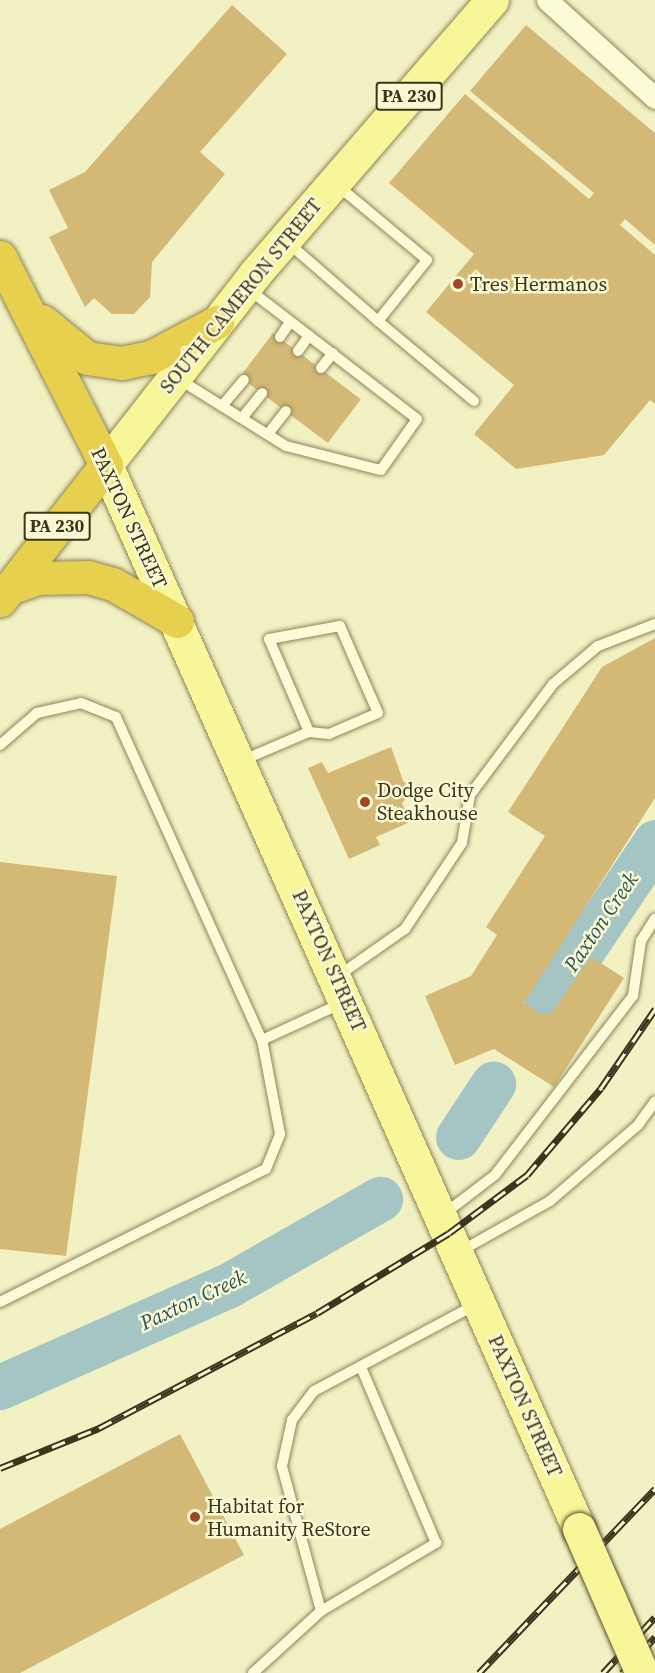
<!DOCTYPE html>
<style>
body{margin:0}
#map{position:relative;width:655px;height:1673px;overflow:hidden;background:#f2f1c3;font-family:"Source Serif 4",serif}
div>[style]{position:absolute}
.river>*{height:45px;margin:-22.5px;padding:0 22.5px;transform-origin:22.5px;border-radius:22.5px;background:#a5c4c4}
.building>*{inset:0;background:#d3b876;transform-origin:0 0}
.roads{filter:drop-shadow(0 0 2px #8e8458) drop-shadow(0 0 2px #8e8458)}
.lane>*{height:10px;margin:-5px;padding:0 5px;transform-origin:5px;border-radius:5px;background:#fbfbd7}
.street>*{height:21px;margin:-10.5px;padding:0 10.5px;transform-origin:10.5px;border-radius:10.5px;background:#fbfbd7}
.primary>*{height:33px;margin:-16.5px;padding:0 16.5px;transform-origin:16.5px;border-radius:16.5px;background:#f7f698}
.highway>*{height:33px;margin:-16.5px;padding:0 16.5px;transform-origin:16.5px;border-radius:16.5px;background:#e7d04d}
.rail>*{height:7px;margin-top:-3.5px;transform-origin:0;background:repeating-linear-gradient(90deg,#f8f8d3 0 14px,#3c351d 0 28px);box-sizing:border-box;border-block:2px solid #3c351d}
.bridges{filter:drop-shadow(0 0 2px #5b502c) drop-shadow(0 0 2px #5b502c)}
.primary-bridge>*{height:33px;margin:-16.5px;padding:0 16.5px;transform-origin:16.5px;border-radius:16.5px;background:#f7f698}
.dots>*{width:16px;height:16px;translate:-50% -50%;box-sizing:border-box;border:3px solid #f8f8d3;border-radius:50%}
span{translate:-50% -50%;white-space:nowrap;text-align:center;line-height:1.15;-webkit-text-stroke:5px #f8f8d3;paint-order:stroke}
.shield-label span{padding:2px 4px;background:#f8f8d3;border:2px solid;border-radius:4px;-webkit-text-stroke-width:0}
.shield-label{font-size:18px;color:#3c351d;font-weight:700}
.poi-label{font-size:20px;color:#3c351d}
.left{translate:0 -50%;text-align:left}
.street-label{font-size:20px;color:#3c351d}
.water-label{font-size:21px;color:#2b525d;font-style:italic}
</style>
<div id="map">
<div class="river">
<div style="left:547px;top:1003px;width:194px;rotate:-56.1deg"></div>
<div style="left:458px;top:1137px;width:64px;rotate:-56.6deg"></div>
<div style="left:0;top:1387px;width:251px;rotate:-24deg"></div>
<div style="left:229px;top:1285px;width:174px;rotate:-29.7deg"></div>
</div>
<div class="building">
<div style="clip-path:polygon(232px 5px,287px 54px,200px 152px,225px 174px,152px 262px,150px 297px,134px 314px,112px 314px,94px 298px,85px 307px,49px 237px,68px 228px,49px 190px,85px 172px)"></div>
<div style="clip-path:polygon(526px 25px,655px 133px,655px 245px,625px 219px,620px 225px,655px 255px,655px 404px,650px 400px,604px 455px,516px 469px,474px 434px,514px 385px,426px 312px,474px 254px,389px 183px,465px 94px,589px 199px,594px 193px,470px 91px)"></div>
<div style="left:273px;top:333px;width:110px;height:55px;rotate:37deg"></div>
<div style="clip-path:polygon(655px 638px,655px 798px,524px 1003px,542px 1015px,552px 1013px,591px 957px,624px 978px,554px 1087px,494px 1049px,455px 1065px,425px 996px,471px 976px,497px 935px,486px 927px,545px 836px,508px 812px,602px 667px)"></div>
<div style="clip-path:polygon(391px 747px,404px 783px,411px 779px,415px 788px,402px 803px,410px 822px,376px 837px,380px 845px,349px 859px,308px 768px,322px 762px,328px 773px)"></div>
<div style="clip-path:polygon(0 862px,117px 876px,66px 1256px,0 1249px)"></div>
<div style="clip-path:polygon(180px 1434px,244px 1555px,20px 1673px,0 1673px,0 1529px)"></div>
</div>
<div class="roads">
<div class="lane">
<div style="left:286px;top:241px;width:122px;rotate:41deg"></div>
<div style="left:378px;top:321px;width:78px;rotate:-51.2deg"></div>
<div style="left:427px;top:260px;width:117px;rotate:-140.2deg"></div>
<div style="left:378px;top:321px;width:125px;rotate:39.8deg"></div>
<div style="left:280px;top:337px;width:18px;rotate:-56deg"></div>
<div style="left:298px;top:351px;width:19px;rotate:-54deg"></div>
<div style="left:321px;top:368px;width:19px;rotate:-51deg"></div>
<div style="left:177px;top:378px;width:128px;rotate:32deg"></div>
<div style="left:286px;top:446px;width:98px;rotate:14.2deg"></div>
<div style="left:381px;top:470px;width:62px;rotate:-54.8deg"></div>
<div style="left:417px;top:419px;width:215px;rotate:-142.4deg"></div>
<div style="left:222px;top:406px;width:34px;rotate:-50deg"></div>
<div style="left:242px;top:418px;width:32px;rotate:-51deg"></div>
<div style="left:268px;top:434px;width:29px;rotate:-52deg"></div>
<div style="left:0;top:745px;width:49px;rotate:-40.9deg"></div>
<div style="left:37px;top:713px;width:45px;rotate:-12.8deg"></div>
<div style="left:81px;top:703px;width:38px;rotate:22deg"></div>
<div style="left:116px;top:717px;width:354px;rotate:65.7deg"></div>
<div style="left:241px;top:761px;width:74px;rotate:-23.1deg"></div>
<div style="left:309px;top:732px;width:20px;rotate:6deg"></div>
<div style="left:329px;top:734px;width:53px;rotate:-23.2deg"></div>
<div style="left:378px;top:713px;width:95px;rotate:-113.6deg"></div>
<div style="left:340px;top:626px;width:72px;rotate:169.6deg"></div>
<div style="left:269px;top:639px;width:101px;rotate:66.7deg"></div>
<div style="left:338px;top:976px;width:82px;rotate:-35deg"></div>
<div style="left:405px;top:929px;width:103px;rotate:-56.5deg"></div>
<div style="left:462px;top:843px;width:49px;rotate:-80.5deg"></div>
<div style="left:470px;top:795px;width:139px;rotate:-53.2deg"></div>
<div style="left:553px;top:684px;width:59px;rotate:-40.2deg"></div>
<div style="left:598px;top:646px;width:61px;rotate:-21.1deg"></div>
<div style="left:444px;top:1214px;width:64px;rotate:-37.4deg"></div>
<div style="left:495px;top:1175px;width:226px;rotate:-52.4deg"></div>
<div style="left:633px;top:996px;width:56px;rotate:-81.7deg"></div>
<div style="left:641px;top:941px;width:26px;rotate:-58deg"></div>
<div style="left:459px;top:1252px;width:104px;rotate:-29.3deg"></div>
<div style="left:550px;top:1201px;width:116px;rotate:-40.8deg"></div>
<div style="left:638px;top:1125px;width:29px;rotate:-54deg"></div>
<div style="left:0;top:1302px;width:297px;rotate:-26.6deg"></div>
<div style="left:266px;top:1169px;width:38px;rotate:-68deg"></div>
<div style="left:280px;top:1134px;width:96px;rotate:-100.8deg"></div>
<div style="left:262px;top:1040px;width:88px;rotate:-24.8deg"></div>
<div style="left:321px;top:1611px;width:134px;rotate:-30.6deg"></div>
<div style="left:436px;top:1543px;width:191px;rotate:-113.1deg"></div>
<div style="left:253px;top:1673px;width:92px;rotate:-42.4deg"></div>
<div style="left:321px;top:1611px;width:150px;rotate:-105.1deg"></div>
<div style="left:282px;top:1466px;width:47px;rotate:-77.7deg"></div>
<div style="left:292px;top:1420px;width:36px;rotate:-53deg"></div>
<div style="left:314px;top:1391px;width:185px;rotate:-28.1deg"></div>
</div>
<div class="street">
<div style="left:547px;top:0;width:146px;rotate:42.2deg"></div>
</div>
<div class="primary">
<div style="left:492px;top:0;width:362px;rotate:130.9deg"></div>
<div style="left:255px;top:274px;width:242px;rotate:128deg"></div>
<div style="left:106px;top:465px;width:1164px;rotate:66.03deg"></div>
</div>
<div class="highway">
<div style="left:0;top:257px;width:233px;rotate:63deg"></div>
<div style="left:106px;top:465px;width:172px;rotate:128.1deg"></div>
<div style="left:42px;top:321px;width:58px;rotate:39.4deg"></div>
<div style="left:87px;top:358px;width:35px;rotate:8deg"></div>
<div style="left:122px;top:363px;width:30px;rotate:-12deg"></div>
<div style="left:151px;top:357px;width:75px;rotate:-27.9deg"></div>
<div style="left:9px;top:588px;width:31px;rotate:-19deg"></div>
<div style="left:38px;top:578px;width:50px;rotate:-1.1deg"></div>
<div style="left:88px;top:577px;width:26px;rotate:16deg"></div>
<div style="left:113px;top:584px;width:74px;rotate:30deg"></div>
</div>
</div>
<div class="rail">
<div style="left:0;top:1468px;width:107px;rotate:-22deg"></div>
<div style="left:99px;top:1428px;width:246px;rotate:-27.8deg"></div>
<div style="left:317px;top:1313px;width:154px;rotate:-31.2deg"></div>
<div style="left:449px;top:1233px;width:97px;rotate:-36.6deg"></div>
<div style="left:527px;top:1175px;width:114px;rotate:-49.6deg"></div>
<div style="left:601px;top:1088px;width:96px;rotate:-55.6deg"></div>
<div style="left:479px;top:1673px;width:255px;rotate:-46.3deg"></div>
<div style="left:603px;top:1673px;width:76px;rotate:-47.1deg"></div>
<div style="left:622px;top:1673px;width:49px;rotate:-47.5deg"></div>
</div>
<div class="bridges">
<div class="primary-bridge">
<div style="left:579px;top:1529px;width:157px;rotate:66.4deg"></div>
</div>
</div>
<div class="dots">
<div style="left:458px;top:284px;background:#a24723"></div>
<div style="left:365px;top:802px;background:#a24723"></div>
<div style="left:195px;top:1517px;background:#a24723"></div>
</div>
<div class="shield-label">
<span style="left:409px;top:96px">PA 230</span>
<span style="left:57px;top:526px">PA 230</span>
</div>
<div class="poi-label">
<span class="left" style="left:470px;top:284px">Tres Hermanos</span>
<span class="left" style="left:377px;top:802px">Dodge City<br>Steakhouse</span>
<span class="left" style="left:207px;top:1518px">Habitat for<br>Humanity ReStore</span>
</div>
<div class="street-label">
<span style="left:241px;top:296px;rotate:-51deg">SOUTH CAMERON STREET</span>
<span style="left:129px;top:518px;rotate:65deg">PAXTON STREET</span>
<span style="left:329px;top:961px;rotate:66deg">PAXTON STREET</span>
<span style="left:525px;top:1406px;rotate:66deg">PAXTON STREET</span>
</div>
<div class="water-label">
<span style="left:601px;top:922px;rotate:-56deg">Paxton Creek</span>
<span style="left:193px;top:1300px;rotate:-25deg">Paxton Creek</span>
</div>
</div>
